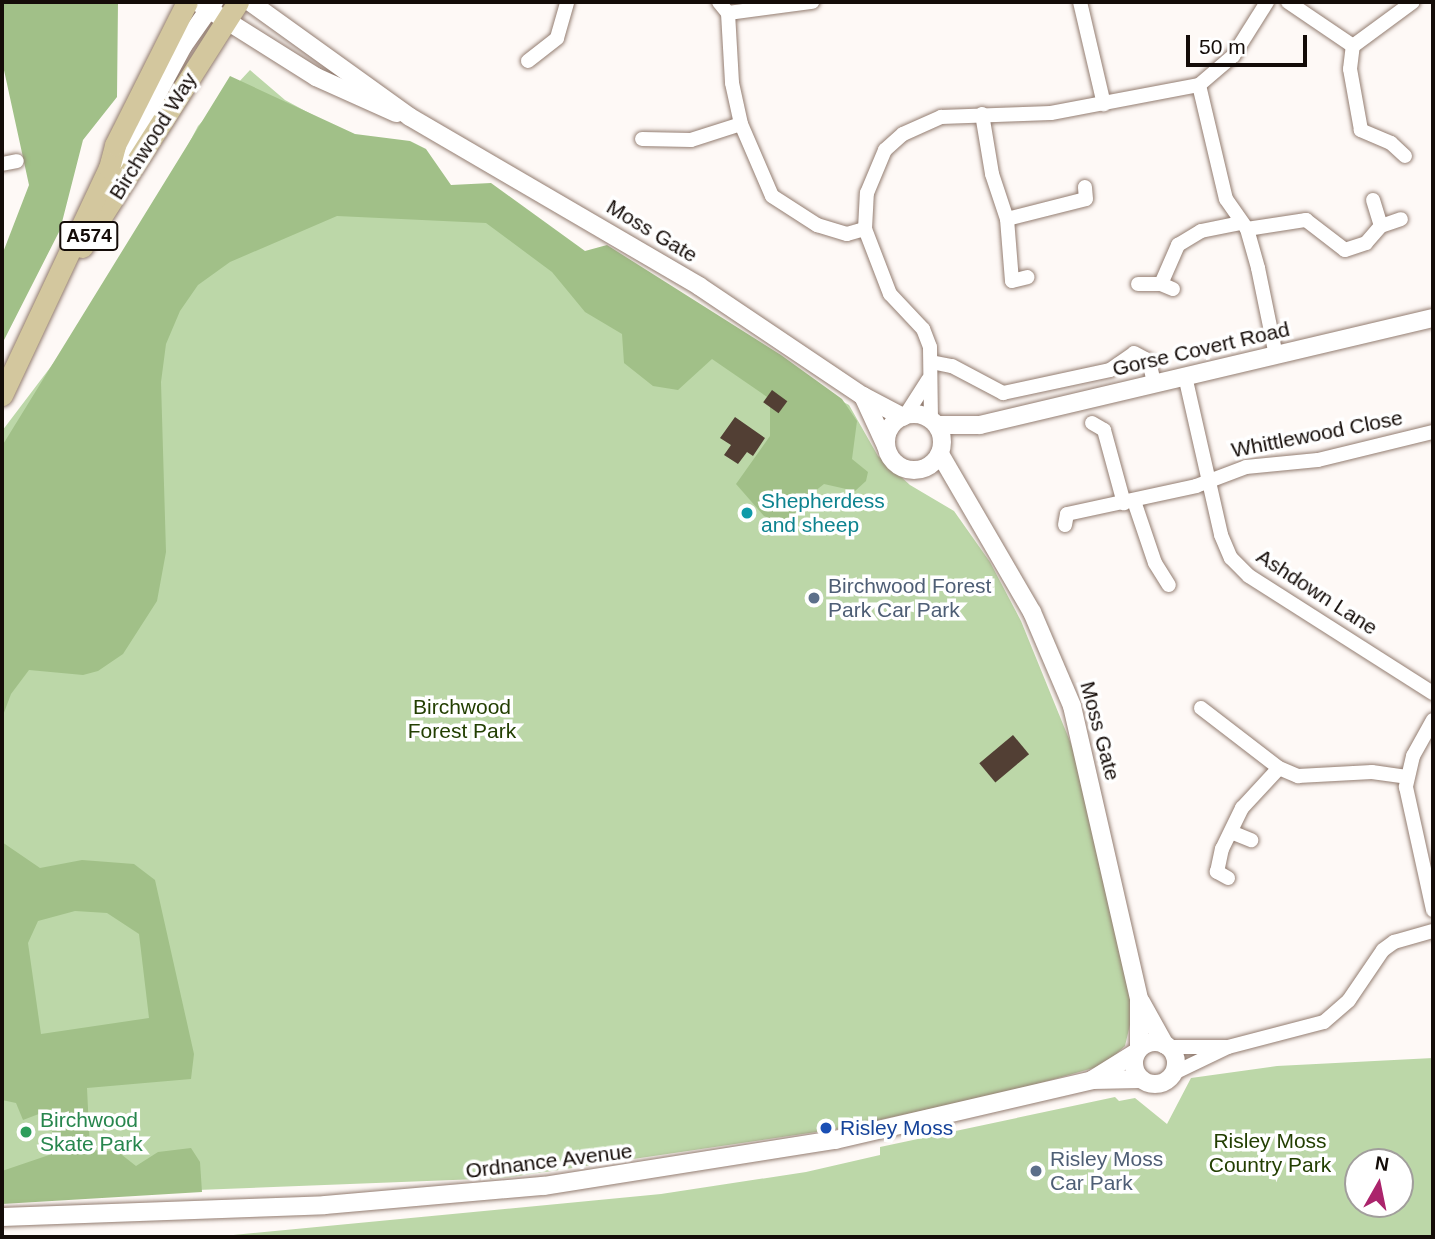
<!DOCTYPE html>
<style>
body{margin:0}
#map{position:relative;width:1435px;height:1239px;overflow:hidden;background:#fef9f6;font-family:Helvetica,sans-serif}
div>[style]{position:absolute}
.green>*{inset:0;background:#bcd7a8}
.forest>*{inset:0;background:#a1c088}
.building>*{inset:0;background:#523f34;transform-origin:0 0}
.roads{filter:drop-shadow(0 0 2px #937d71) drop-shadow(0 0 2px #937d71)}
.minor>*{height:14px;margin:-7px;padding:0 7px;transform-origin:7px;border-radius:7px;background:#fff}
.tertiary>*{height:18px;margin:-9px;padding:0 9px;transform-origin:9px;border-radius:9px;background:#fff}
.tertiary>.ring{margin:-9px;padding:0;box-sizing:content-box;background:none;border:18px solid #fff;border-radius:50%}
.primary>*{height:21px;margin:-10.5px;padding:0 10.5px;transform-origin:10.5px;border-radius:10.5px;background:#d3c79e}
.dots>*{width:19px;height:19px;translate:-50% -50%;box-sizing:border-box;border:4px solid #fff;border-radius:50%}
span{translate:-50% -50%;white-space:nowrap;text-align:center;line-height:1.15;-webkit-text-stroke:7px #fff;paint-order:stroke}
.shield-label span{padding:2px 5px;background:#fff;border:2px solid;border-radius:5px;-webkit-text-stroke-width:0}
.shield-label{font-size:19px;color:#140c08;font-weight:700}
.street-label{font-size:21px;color:#140c08}
.culture-label{font-size:21px;color:#0d838f}
.left{translate:0 -50%;text-align:left}
.service-label{font-size:21px;color:#4e5e75}
.park-label{font-size:21px;color:#233f02}
.leisure-label{font-size:21px;color:#27864d}
.transit-label{font-size:21px;color:#164399}
.frame{position:absolute;inset:0;border:4px solid #140c08;pointer-events:none}
.north{position:absolute;left:1344px;top:1148px;width:70px;height:70px;box-sizing:border-box;background:#fff;border:2px solid #a19e9c;border-radius:50%;rotate:9deg;font-size:19px;font-weight:700;line-height:28px;text-align:center;color:#140c08}
.north::after{content:'';display:block;margin:auto;width:24px;height:32px;background:#ab246c;clip-path:polygon(50% 0,100% 100%,50% 72%,0 100%)}
.scale{position:absolute;left:1186px;top:35px;width:121px;height:32px;box-sizing:border-box;border:4px solid #140c08;border-top:0;padding-left:9px;font-size:21px;line-height:24px;white-space:nowrap;color:#140c08;-webkit-text-stroke:5px #fff;paint-order:stroke}
</style>
<div id="map">
<div class="green">
<div style="clip-path:polygon(250px 70px,285px 100px,849px 405px,878px 456px,910px 485px,954px 511px,990px 562px,1021px 621px,1078px 761px,1133px 1012px,1125px 1046px,1104px 1065px,1005px 1093px,837px 1129px,504px 1178px,67px 1195px,2px 1202px,2px 431px,65px 348px,173px 174px,198px 126px)"></div>
<div style="clip-path:polygon(evenodd,1433px 1058px,1433px 1237px,213px 1237px,661px 1194px,806px 1172px,880px 1155px,880px 1147px,1115px 1097px,1119px 1101px,1135px 1098px,1167px 1124px,1191px 1078px,1277px 1066px,1433px 1058px,1400px 1162px,1400px 1204px,1358px 1204px,1358px 1162px,1400px 1162px)"></div>
</div>
<div class="forest">
<div style="clip-path:polygon(2px 2px,118px 2px,117px 97px,83px 140px,60px 230px,2px 344px,2px 255px,29px 185px,2px 61px)"></div>
<div style="clip-path:polygon(230px 76px,355px 134px,410px 141px,426px 149px,451px 185px,491px 183px,585px 251px,607px 245px,781px 355px,842px 399px,857px 421px,852px 459px,868px 472px,866px 481px,855px 491px,824px 484px,800px 503px,789px 526px,764px 516px,736px 484px,770px 436px,770px 399px,712px 359px,678px 390px,653px 386px,624px 363px,622px 334px,585px 312px,552px 272px,486px 223px,337px 216px,230px 262px,198px 285px,180px 311px,166px 344px,161px 382px,166px 552px,157px 601px,123px 654px,98px 671px,83px 675px,29px 670px,11px 694px,2px 718px,2px 446px)"></div>
<div style="clip-path:polygon(evenodd,2px 842px,40px 868px,82px 860px,134px 864px,155px 880px,194px 1054px,191px 1079px,87px 1088px,90px 1150px,117px 1151px,136px 1166px,158px 1152px,191px 1148px,200px 1162px,202px 1192px,2px 1204px,2px 1171px,52px 1154px,52px 1109px,23px 1120px,16px 1103px,2px 1100px,2px 842px,75px 911px,107px 913px,139px 934px,149px 1018px,41px 1034px,28px 943px,38px 921px,75px 911px)"></div>
</div>
<div class="building">
<div style="left:772px;top:390px;width:19px;height:15px;rotate:36deg"></div>
<div style="clip-path:polygon(735px 417px,765px 438px,753px 456px,747px 452px,738px 464px,724px 455px,731px 445px,720px 438px)"></div>
<div style="left:1013px;top:735px;width:25px;height:44px;rotate:50deg"></div>
</div>
<div class="roads">
<div class="minor">
<div style="left:719px;top:2px;width:14px;rotate:51deg"></div>
<div style="left:728px;top:13px;width:70px;rotate:86.7deg"></div>
<div style="left:732px;top:83px;width:42px;rotate:77.6deg"></div>
<div style="left:741px;top:124px;width:78px;rotate:66.7deg"></div>
<div style="left:772px;top:196px;width:54px;rotate:32.8deg"></div>
<div style="left:817px;top:225px;width:31px;rotate:17deg"></div>
<div style="left:847px;top:234px;width:19px;rotate:-16deg"></div>
<div style="left:1080px;top:2px;width:105px;rotate:76.8deg"></div>
<div style="left:1288px;top:2px;width:78px;rotate:34.1deg"></div>
<div style="left:728px;top:13px;width:85px;rotate:-7.5deg"></div>
<div style="left:528px;top:61px;width:37px;rotate:-38deg"></div>
<div style="left:557px;top:38px;width:37px;rotate:-74deg"></div>
<div style="left:1199px;top:85px;width:117px;rotate:76.7deg"></div>
<div style="left:1226px;top:199px;width:37px;rotate:55deg"></div>
<div style="left:1247px;top:229px;width:41px;rotate:74.2deg"></div>
<div style="left:1258px;top:268px;width:90px;rotate:78.4deg"></div>
<div style="left:982px;top:114px;width:61px;rotate:80.5deg"></div>
<div style="left:992px;top:174px;width:47px;rotate:71.6deg"></div>
<div style="left:1007px;top:219px;width:62px;rotate:85.4deg"></div>
<div style="left:1012px;top:281px;width:16px;rotate:-14deg"></div>
<div style="left:642px;top:139px;width:49px;rotate:1.2deg"></div>
<div style="left:691px;top:140px;width:52px;rotate:-17.7deg"></div>
<div style="left:1405px;top:156px;width:19px;rotate:-137deg"></div>
<div style="left:1391px;top:143px;width:33px;rotate:-157deg"></div>
<div style="left:1361px;top:130px;width:62px;rotate:-100.2deg"></div>
<div style="left:1350px;top:69px;width:23px;rotate:-83deg"></div>
<div style="left:1353px;top:46px;width:74px;rotate:-36.3deg"></div>
<div style="left:2px;top:164px;width:15px;rotate:-11deg"></div>
<div style="left:1373px;top:200px;width:27px;rotate:73deg"></div>
<div style="left:1381px;top:226px;width:21px;rotate:-19deg"></div>
<div style="left:1007px;top:219px;width:81px;rotate:-14.2deg"></div>
<div style="left:1086px;top:199px;width:12px;rotate:-95deg"></div>
<div style="left:1247px;top:229px;width:60px;rotate:-8.7deg"></div>
<div style="left:1306px;top:220px;width:49px;rotate:37.6deg"></div>
<div style="left:1345px;top:250px;width:22px;rotate:-18deg"></div>
<div style="left:1366px;top:243px;width:23px;rotate:-49deg"></div>
<div style="left:1138px;top:284px;width:23px"></div>
<div style="left:1161px;top:284px;width:13px;rotate:23deg"></div>
<div style="left:1161px;top:284px;width:43px;rotate:-66.4deg"></div>
<div style="left:1178px;top:245px;width:27px;rotate:-31deg"></div>
<div style="left:1201px;top:231px;width:41px;rotate:-11.3deg"></div>
<div style="left:931px;top:362px;width:21px;rotate:11deg"></div>
<div style="left:952px;top:366px;width:58px;rotate:27.9deg"></div>
<div style="left:1003px;top:393px;width:109px;rotate:-12.1deg"></div>
<div style="left:1110px;top:370px;width:29px;rotate:-35deg"></div>
<div style="left:1134px;top:353px;width:17px;rotate:28deg"></div>
<div style="left:1149px;top:361px;width:23px;rotate:77deg"></div>
<div style="left:1185px;top:376px;width:163px;rotate:77.2deg"></div>
<div style="left:1221px;top:535px;width:25px;rotate:67deg"></div>
<div style="left:1231px;top:558px;width:25px;rotate:45deg"></div>
<div style="left:1249px;top:576px;width:218px;rotate:32.5deg"></div>
<div style="left:905px;top:416px;width:43px;rotate:-57.4deg"></div>
<div style="left:931px;top:420px;width:73px;rotate:-90.8deg"></div>
<div style="left:930px;top:347px;width:19px;rotate:-111deg"></div>
<div style="left:923px;top:329px;width:48px;rotate:-133.3deg"></div>
<div style="left:890px;top:294px;width:70px;rotate:-111deg"></div>
<div style="left:865px;top:229px;width:36px;rotate:-87deg"></div>
<div style="left:867px;top:193px;width:47px;rotate:-67.3deg"></div>
<div style="left:885px;top:150px;width:24px;rotate:-42deg"></div>
<div style="left:903px;top:134px;width:42px;rotate:-24.1deg"></div>
<div style="left:941px;top:117px;width:110px;rotate:-2.1deg"></div>
<div style="left:1051px;top:113px;width:151px;rotate:-10.7deg"></div>
<div style="left:1199px;top:85px;width:45px;rotate:-40.5deg"></div>
<div style="left:1233px;top:56px;width:64px;rotate:-57.8deg"></div>
<div style="left:1092px;top:423px;width:14px;rotate:30deg"></div>
<div style="left:1104px;top:430px;width:76px;rotate:74.7deg"></div>
<div style="left:1134px;top:501px;width:65px;rotate:71.3deg"></div>
<div style="left:1155px;top:563px;width:26px;rotate:58deg"></div>
<div style="left:1065px;top:525px;width:11px;rotate:-80deg"></div>
<div style="left:1067px;top:514px;width:132px;rotate:-12.2deg"></div>
<div style="left:1196px;top:486px;width:53px;rotate:-20.8deg"></div>
<div style="left:1246px;top:467px;width:72px;rotate:-5.6deg"></div>
<div style="left:1318px;top:460px;width:118px;rotate:-13.7deg"></div>
<div style="left:1201px;top:708px;width:98px;rotate:37.6deg"></div>
<div style="left:1279px;top:768px;width:21px;rotate:23deg"></div>
<div style="left:1298px;top:776px;width:74px;rotate:-3.1deg"></div>
<div style="left:1372px;top:772px;width:35px;rotate:8deg"></div>
<div style="left:1433px;top:720px;width:41px;rotate:119.1deg"></div>
<div style="left:1413px;top:756px;width:32px;rotate:103deg"></div>
<div style="left:1406px;top:787px;width:126px;rotate:77.6deg"></div>
<div style="left:1231px;top:832px;width:22px;rotate:22deg"></div>
<div style="left:1228px;top:878px;width:13px;rotate:-151deg"></div>
<div style="left:1217px;top:872px;width:24px;rotate:-78deg"></div>
<div style="left:1222px;top:849px;width:46px;rotate:-64deg"></div>
<div style="left:1242px;top:808px;width:54px;rotate:-47.2deg"></div>
<div style="left:1168px;top:1047px;width:58px"></div>
<div style="left:1174px;top:1073px;width:60px;rotate:-25.7deg"></div>
<div style="left:1228px;top:1047px;width:99px;rotate:-14.6deg"></div>
<div style="left:1324px;top:1022px;width:33px;rotate:-41deg"></div>
<div style="left:1349px;top:1000px;width:60px;rotate:-55.8deg"></div>
<div style="left:1383px;top:950px;width:14px;rotate:-36deg"></div>
<div style="left:1394px;top:942px;width:41px;rotate:-15.8deg"></div>
</div>
<div class="tertiary">
<div style="left:197px;top:2px;width:141px;rotate:32.2deg"></div>
<div style="left:316px;top:77px;width:88px;rotate:24.2deg"></div>
<div style="left:250px;top:2px;width:197px;rotate:35.7deg"></div>
<div style="left:410px;top:117px;width:335px;rotate:30.3deg"></div>
<div style="left:699px;top:286px;width:197px;rotate:33.9deg"></div>
<div style="left:863px;top:396px;width:45px;rotate:27.7deg"></div>
<div style="left:109px;top:168px;width:30px;rotate:-48deg"></div>
<div style="left:129px;top:146px;width:114px;rotate:-61.6deg"></div>
<div style="left:183px;top:46px;width:54px;rotate:-54.8deg"></div>
<div style="left:863px;top:396px;width:55px;rotate:65.3deg"></div>
<div class="ring" style="left:886px;top:414px;width:38px;height:38px"></div>
<div style="left:937px;top:425px;width:43px"></div>
<div style="left:980px;top:425px;width:465px;rotate:-13.3deg"></div>
<div style="left:940px;top:454px;width:183px;rotate:59.8deg"></div>
<div style="left:1032px;top:612px;width:102px;rotate:66.9deg"></div>
<div style="left:1072px;top:706px;width:301px;rotate:77.1deg"></div>
<div style="left:1139px;top:999px;width:50px;rotate:90deg"></div>
<div style="left:1141px;top:1002px;width:49px;rotate:60.8deg"></div>
<div class="ring" style="left:1134px;top:1042px;width:24px;height:24px"></div>
<div style="left:1092px;top:1080px;width:53px;rotate:-31.9deg"></div>
<div style="left:2px;top:1217px;width:323px;rotate:-2.1deg"></div>
<div style="left:325px;top:1205px;width:220px;rotate:-5deg"></div>
<div style="left:544px;top:1186px;width:295px;rotate:-9deg"></div>
<div style="left:835px;top:1140px;width:264px;rotate:-13.1deg"></div>
<div style="left:1092px;top:1080px;width:49px;rotate:-1.2deg"></div>
</div>
<div class="primary">
<div style="left:82px;top:247px;width:290px;rotate:-57.5deg"></div>
<div style="left:2px;top:395px;width:251px;rotate:-64.8deg"></div>
<div style="left:109px;top:168px;width:24px;rotate:-75deg"></div>
<div style="left:115px;top:145px;width:160px;rotate:-63.3deg"></div>
</div>
</div>
<div class="dots">
<div style="left:747px;top:513px;background:#0f9aa8"></div>
<div style="left:814px;top:598px;background:#5c6f8a"></div>
<div style="left:826px;top:1128px;background:#1a4fb4"></div>
<div style="left:26px;top:1132px;background:#2e9e5b"></div>
<div style="left:1036px;top:1171px;background:#5c6f8a"></div>
</div>
<div class="shield-label">
<span style="left:89px;top:236px">A574</span>
</div>
<div class="street-label">
<span style="left:153px;top:136px;rotate:-58deg">Birchwood Way</span>
<span style="left:652px;top:231px;rotate:31deg">Moss Gate</span>
<span style="left:1201px;top:349px;rotate:-13deg">Gorse Covert Road</span>
<span style="left:1317px;top:434px;rotate:-11deg">Whittlewood Close</span>
<span style="left:1317px;top:592px;rotate:33deg">Ashdown Lane</span>
<span style="left:1100px;top:731px;rotate:75deg">Moss Gate</span>
<span style="left:549px;top:1161px;rotate:-7deg">Ordnance Avenue</span>
</div>
<div class="culture-label">
<span class="left" style="left:761px;top:513px">Shepherdess<br>and sheep</span>
</div>
<div class="service-label">
<span class="left" style="left:828px;top:598px">Birchwood Forest<br>Park Car Park</span>
<span class="left" style="left:1050px;top:1171px">Risley Moss<br>Car Park</span>
</div>
<div class="park-label">
<span style="left:462px;top:719px">Birchwood<br>Forest Park</span>
<span style="left:1270px;top:1153px">Risley Moss<br>Country Park</span>
</div>
<div class="leisure-label">
<span class="left" style="left:40px;top:1132px">Birchwood<br>Skate Park</span>
</div>
<div class="transit-label">
<span class="left" style="left:840px;top:1128px">Risley Moss</span>
</div>
<div class="frame"></div>
<div class="north">N</div>
<div class="scale">50 m</div>
</div>
